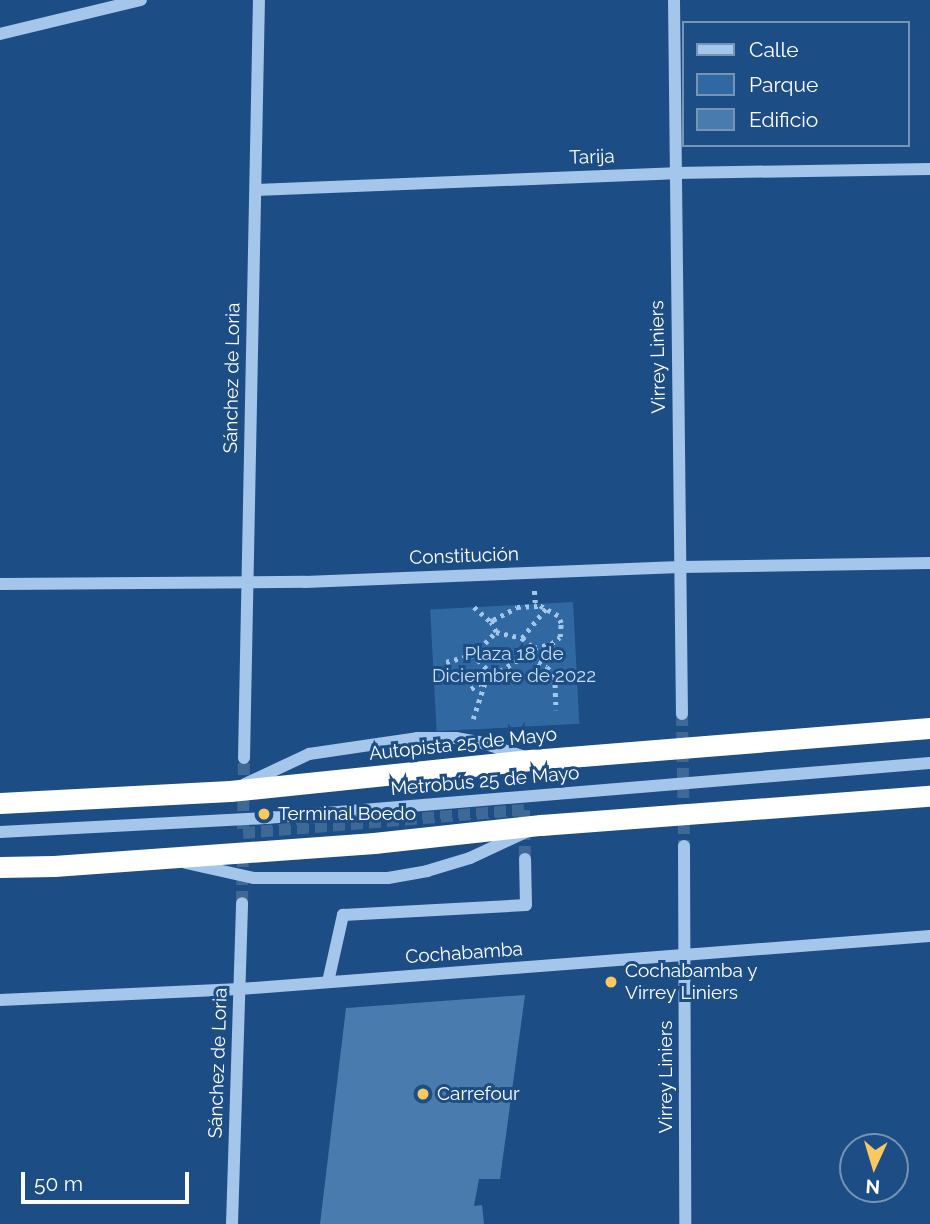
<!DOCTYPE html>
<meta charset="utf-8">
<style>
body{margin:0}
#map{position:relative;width:930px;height:1224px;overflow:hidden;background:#1c4d84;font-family:Raleway,sans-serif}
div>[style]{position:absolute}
.green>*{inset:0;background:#3068a2;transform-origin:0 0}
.building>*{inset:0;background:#497baf}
.minor-tunnel>*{height:12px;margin-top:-6px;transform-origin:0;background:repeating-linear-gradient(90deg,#3e6896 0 12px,transparent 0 18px)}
.path>*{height:4.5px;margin-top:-2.25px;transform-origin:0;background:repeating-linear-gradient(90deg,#a3c6ea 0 3.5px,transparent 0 8.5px)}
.minor>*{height:12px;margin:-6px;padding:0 6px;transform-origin:6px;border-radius:6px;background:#a3c6ea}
.minor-bridge>*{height:12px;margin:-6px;padding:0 6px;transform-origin:6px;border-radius:6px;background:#a3c6ea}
.highway-bridge>*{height:21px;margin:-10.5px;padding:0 10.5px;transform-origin:10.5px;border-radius:10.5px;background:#fff}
.dots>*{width:19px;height:19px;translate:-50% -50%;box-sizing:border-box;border:4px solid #1c4d84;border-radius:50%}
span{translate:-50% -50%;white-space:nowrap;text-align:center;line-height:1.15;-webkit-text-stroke:6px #1c4d84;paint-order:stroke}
.street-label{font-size:19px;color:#fff}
.park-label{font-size:19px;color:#c7dff8}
.poi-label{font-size:19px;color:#fff}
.left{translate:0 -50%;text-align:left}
.legend{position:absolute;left:682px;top:21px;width:228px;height:126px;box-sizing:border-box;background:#1c4d84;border:2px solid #7794b5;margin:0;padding:9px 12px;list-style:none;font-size:21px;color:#fff}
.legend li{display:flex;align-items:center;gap:14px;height:35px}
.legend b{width:35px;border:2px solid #7794b5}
.north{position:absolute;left:839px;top:1133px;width:70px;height:70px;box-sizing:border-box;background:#1c4d84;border:2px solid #7794b5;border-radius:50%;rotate:184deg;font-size:19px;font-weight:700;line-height:28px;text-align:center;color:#fff}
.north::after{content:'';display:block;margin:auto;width:24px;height:32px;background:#fbc860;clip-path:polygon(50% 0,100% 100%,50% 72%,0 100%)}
.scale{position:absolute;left:21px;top:1172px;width:168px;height:32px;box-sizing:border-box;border:4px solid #fff;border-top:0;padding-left:9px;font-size:21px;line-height:24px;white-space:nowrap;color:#fff;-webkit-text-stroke:5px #1c4d84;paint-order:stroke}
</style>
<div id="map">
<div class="green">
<div style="left:573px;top:602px;width:122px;height:143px;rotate:87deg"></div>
</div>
<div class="building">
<div style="clip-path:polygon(525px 995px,500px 1179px,479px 1179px,474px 1206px,482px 1205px,484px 1224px,320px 1224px,346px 1008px)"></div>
</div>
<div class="minor-tunnel">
<div style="left:682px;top:714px;width:132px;rotate:89.1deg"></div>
<div style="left:243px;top:829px;width:71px;rotate:-89.2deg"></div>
<div style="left:243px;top:833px;width:282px;rotate:-4.7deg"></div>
<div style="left:524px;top:810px;width:49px;rotate:88.8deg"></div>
<div style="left:242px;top:903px;width:55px;rotate:-89deg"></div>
</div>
<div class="path">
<div style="left:474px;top:607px;width:23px;rotate:41deg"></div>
<div style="left:496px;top:632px;width:11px;rotate:-117deg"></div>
<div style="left:491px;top:622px;width:3px;rotate:-45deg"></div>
<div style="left:493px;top:620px;width:27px;rotate:-28deg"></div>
<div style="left:517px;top:607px;width:21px;rotate:-3deg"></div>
<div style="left:522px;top:638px;width:38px;rotate:-51deg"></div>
<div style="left:531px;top:658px;width:18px;rotate:29deg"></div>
<div style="left:547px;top:667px;width:12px;rotate:48deg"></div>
<div style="left:555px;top:676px;width:34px;rotate:88deg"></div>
<div style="left:446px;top:662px;width:28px;rotate:-15deg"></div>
<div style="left:492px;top:675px;width:28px;rotate:-134deg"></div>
<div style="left:473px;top:655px;width:33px;rotate:-45deg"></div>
<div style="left:496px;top:632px;width:27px;rotate:13deg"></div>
<div style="left:522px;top:638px;width:16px;rotate:40deg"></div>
<div style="left:471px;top:689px;width:59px;rotate:-31.8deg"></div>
<div style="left:521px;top:658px;width:10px"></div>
<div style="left:531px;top:658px;width:10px;rotate:-73deg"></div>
<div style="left:534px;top:648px;width:17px;rotate:-13deg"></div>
<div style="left:551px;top:644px;width:11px;rotate:-38deg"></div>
<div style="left:560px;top:637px;width:14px;rotate:-86deg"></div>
<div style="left:561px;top:623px;width:8px;rotate:-113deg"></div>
<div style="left:558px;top:616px;width:26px;rotate:-151deg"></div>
<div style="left:535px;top:603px;width:15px;rotate:-94deg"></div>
<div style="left:473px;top:719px;width:40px;rotate:-72deg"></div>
</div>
<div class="minor">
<div style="left:674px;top:0;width:714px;rotate:89.36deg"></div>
<div style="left:0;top:34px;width:145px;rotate:-13.6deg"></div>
<div style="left:256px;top:190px;width:419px;rotate:-2.3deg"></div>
<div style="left:675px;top:173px;width:255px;rotate:-0.9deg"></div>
<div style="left:0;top:584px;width:305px;rotate:-0.4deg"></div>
<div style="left:305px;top:582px;width:375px;rotate:-2.3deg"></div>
<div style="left:680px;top:567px;width:250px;rotate:-0.9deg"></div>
<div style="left:244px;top:758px;width:758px;rotate:-88.87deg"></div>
<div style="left:684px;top:846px;width:378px;rotate:89.8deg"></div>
<div style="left:328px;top:982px;width:69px;rotate:-77.4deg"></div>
<div style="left:343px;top:915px;width:183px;rotate:-3.1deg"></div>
<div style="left:526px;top:905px;width:46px;rotate:-91.2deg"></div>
<div style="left:0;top:1000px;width:240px;rotate:-2.6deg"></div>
<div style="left:240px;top:989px;width:692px;rotate:-4.39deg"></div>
<div style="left:232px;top:1224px;width:321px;rotate:-88.2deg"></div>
</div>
<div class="minor-bridge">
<div style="left:245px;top:784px;width:71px;rotate:-25.1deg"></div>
<div style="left:309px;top:754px;width:109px;rotate:-8.4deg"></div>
<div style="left:417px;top:738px;width:39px"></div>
<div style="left:456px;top:738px;width:27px;rotate:10deg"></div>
<div style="left:483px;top:743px;width:44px;rotate:18.4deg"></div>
<div style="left:0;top:832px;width:266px;rotate:-3deg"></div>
<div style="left:266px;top:818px;width:666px;rotate:-4.74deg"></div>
<div style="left:186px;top:863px;width:70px;rotate:12.4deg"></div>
<div style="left:254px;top:878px;width:134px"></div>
<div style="left:388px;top:878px;width:40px;rotate:-10deg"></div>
<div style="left:427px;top:871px;width:45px;rotate:-16.8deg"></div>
<div style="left:470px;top:858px;width:62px;rotate:-24.9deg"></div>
</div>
<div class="highway-bridge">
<div style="left:0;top:803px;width:230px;rotate:-3deg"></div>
<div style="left:230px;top:791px;width:304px;rotate:-5.9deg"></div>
<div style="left:532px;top:760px;width:399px;rotate:-4.6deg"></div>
<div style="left:0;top:867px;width:54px;rotate:-1.1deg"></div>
<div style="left:54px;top:866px;width:321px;rotate:-4.1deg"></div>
<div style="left:374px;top:843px;width:168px;rotate:-6.2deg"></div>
<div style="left:541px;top:825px;width:390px;rotate:-4.3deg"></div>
</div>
<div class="dots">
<div style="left:264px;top:814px;background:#fbc860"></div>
<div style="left:611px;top:982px;background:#fbc860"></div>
<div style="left:423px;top:1094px;background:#fbc860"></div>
</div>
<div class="street-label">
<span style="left:592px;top:157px;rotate:-2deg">Tarija</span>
<span style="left:658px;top:357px;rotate:-91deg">Virrey Liniers</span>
<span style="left:232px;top:378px;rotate:-89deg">Sánchez de Loria</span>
<span style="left:464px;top:556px;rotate:-2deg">Constitución</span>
<span style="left:463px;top:744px;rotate:-6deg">Autopista 25 de Mayo</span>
<span style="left:485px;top:781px;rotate:-5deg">Metrobús 25 de Mayo</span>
<span style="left:464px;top:953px;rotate:-4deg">Cochabamba</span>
<span style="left:218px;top:1063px;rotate:-88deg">Sánchez de Loria</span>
<span style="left:666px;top:1077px;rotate:-90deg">Virrey Liniers</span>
</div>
<div class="park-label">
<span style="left:514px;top:665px">Plaza 18 de<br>Diciembre de 2022</span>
</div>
<div class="poi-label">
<span class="left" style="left:278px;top:814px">Terminal Boedo</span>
<span class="left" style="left:625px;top:982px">Cochabamba y<br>Virrey Liniers</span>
<span class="left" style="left:437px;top:1094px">Carrefour</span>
</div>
<ul class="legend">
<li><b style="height:9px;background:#a3c6ea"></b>Calle</li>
<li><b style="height:19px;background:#3068a2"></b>Parque</li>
<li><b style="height:19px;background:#497baf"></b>Edificio</li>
</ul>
<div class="north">N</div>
<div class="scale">50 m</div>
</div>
